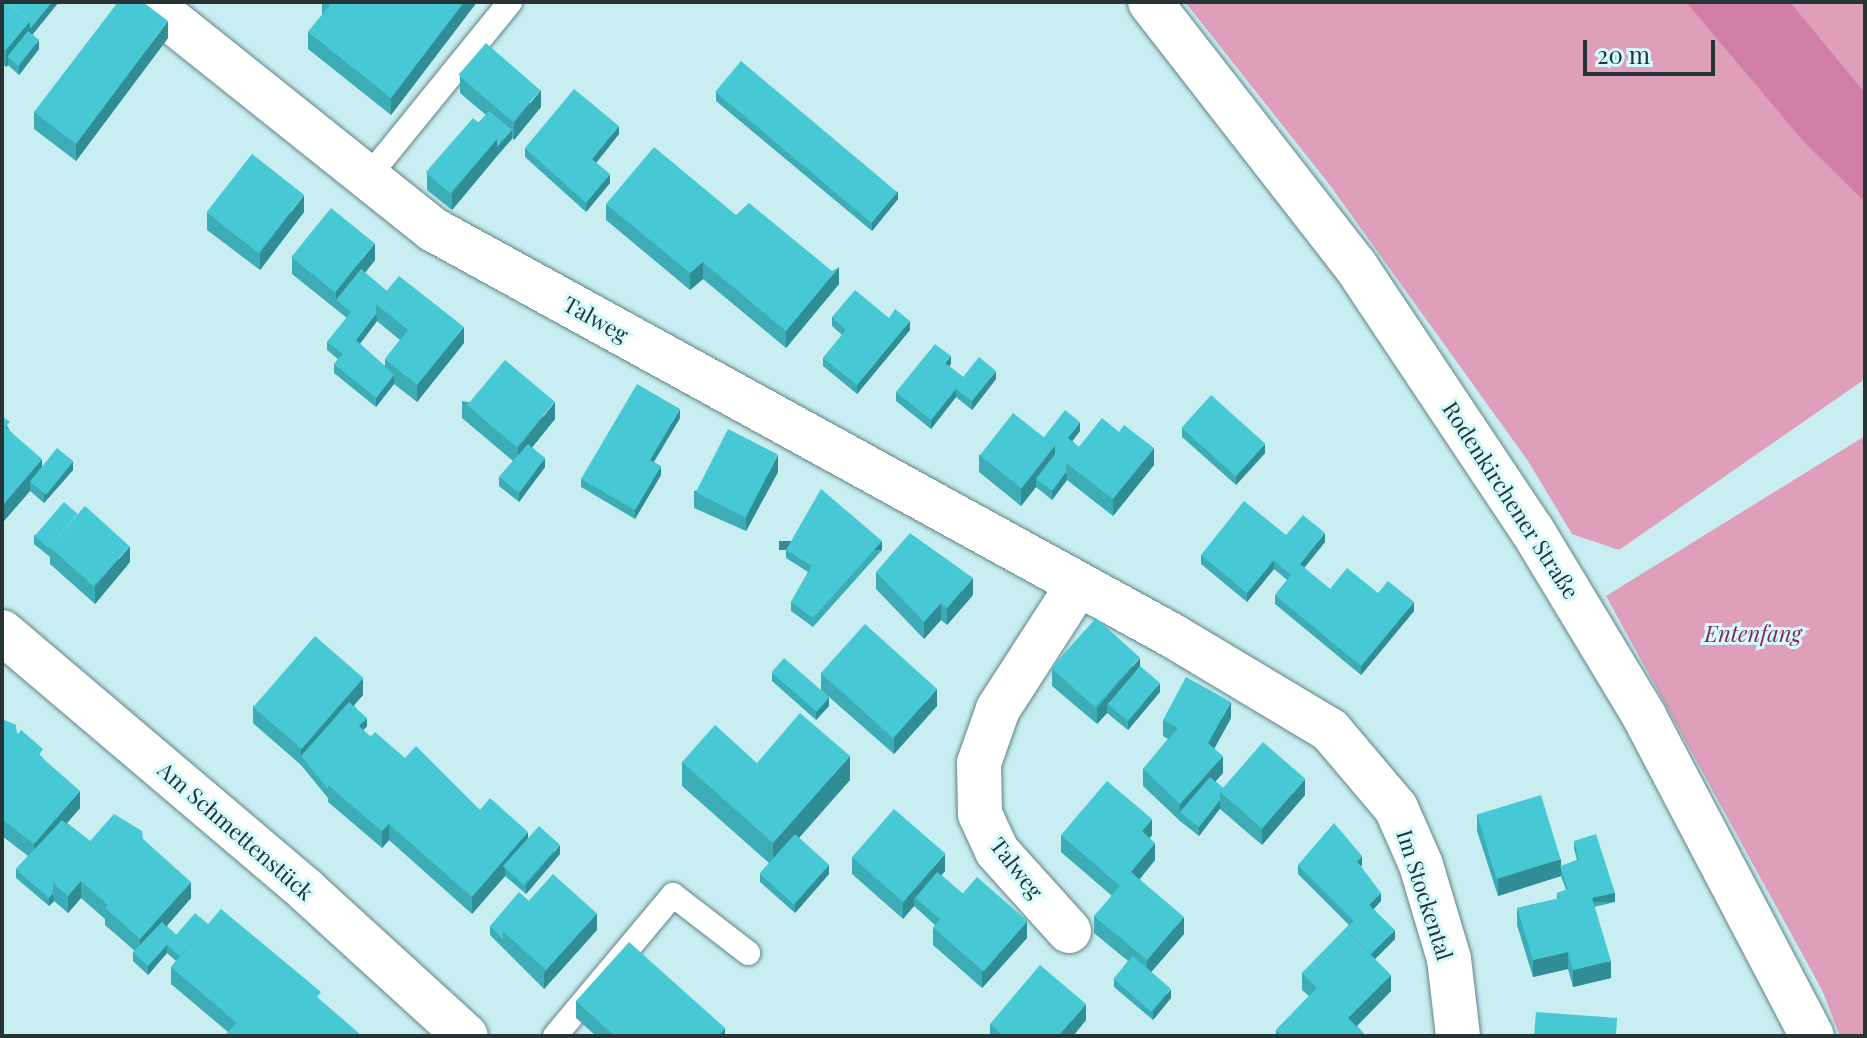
<!DOCTYPE html>
<meta charset="utf-8">
<style>
body{margin:0}
#map{position:relative;width:1867px;height:1038px;overflow:hidden;background:#c8eef1;font-family:"Playfair Display",serif}
div>[style]{position:absolute}
.green>*{inset:0;background:#df9fbb}
.water>*{inset:0;background:#d17ea5}
.roads{filter:drop-shadow(0 0 2px #618387) drop-shadow(0 0 2px #618387)}
.service>*{height:24px;margin:-12px;padding:0 12px;transform-origin:12px;border-radius:12px;background:#fff}
.minor>*{height:44px;margin:-22px;padding:0 22px;transform-origin:22px;border-radius:22px;background:#fff}
.secondary>*{height:44px;margin:-22px;padding:0 22px;transform-origin:22px;border-radius:22px;background:#fff}
.wall>*{inset:0;background:#3cadb7}
.shaded-wall>*{inset:0;background:#318d95;transform-origin:0 0}
.building>*{inset:0;background:#46c9d5;transform-origin:0 0}
span{translate:-50% -50%;white-space:nowrap;text-align:center;line-height:1.15;-webkit-text-stroke:6px #d5fbff;paint-order:stroke}
.street-label{font-size:22px;color:#263436}
.park-label{font-size:22px;color:#842359;font-style:italic}
.frame{position:absolute;inset:0;border:4px solid #263436;pointer-events:none}
.scale{position:absolute;left:1583px;top:40px;width:132px;height:36px;box-sizing:border-box;border:4px solid #263436;border-top:0;padding-left:10px;font-size:24px;line-height:28px;white-space:nowrap;color:#263436;-webkit-text-stroke:6px #d5fbff;paint-order:stroke}
</style>
<div id="map">
<div class="green">
<div style="clip-path:polygon(1185px 2px,1865px 2px,1865px 379px,1619px 550px,1572px 534px,1528px 461px,1329px 184px)"></div>
<div style="clip-path:polygon(1865px 436px,1865px 1036px,1840px 1036px,1822px 990px,1606px 596px)"></div>
</div>
<div class="water">
<div style="clip-path:polygon(1686px 2px,1790px 2px,1865px 93px,1865px 202px,1804px 142px)"></div>
</div>
<div class="roads">
<div class="service">
<div style="left:368px;top:177px;width:225px;rotate:-50.9deg"></div>
<div style="left:555px;top:1036px;width:184px;rotate:-50.1deg"></div>
<div style="left:673px;top:895px;width:95px;rotate:37.7deg"></div>
</div>
<div class="minor">
<div style="left:148px;top:2px;width:366px;rotate:38.6deg"></div>
<div style="left:434px;top:230px;width:843px;rotate:28.78deg"></div>
<div style="left:1173px;top:636px;width:183px;rotate:30.9deg"></div>
<div style="left:1330px;top:730px;width:102px;rotate:49.8deg"></div>
<div style="left:1396px;top:808px;width:62px;rotate:66.3deg"></div>
<div style="left:1421px;top:865px;width:98px;rotate:73.4deg"></div>
<div style="left:1449px;top:959px;width:78px;rotate:83.3deg"></div>
<div style="left:2px;top:632px;width:400px;rotate:40.3deg"></div>
<div style="left:307px;top:891px;width:215px;rotate:42.4deg"></div>
<div style="left:1069px;top:931px;width:108px;rotate:-132deg"></div>
<div style="left:997px;top:851px;width:41px;rotate:-114.7deg"></div>
<div style="left:980px;top:814px;width:51px;rotate:-91.1deg"></div>
<div style="left:979px;top:763px;width:57px;rotate:-70.6deg"></div>
<div style="left:998px;top:709px;width:148px;rotate:-57.2deg"></div>
</div>
<div class="secondary">
<div style="left:1150px;top:2px;width:333px;rotate:52.1deg"></div>
<div style="left:1355px;top:265px;width:319px;rotate:56.3deg"></div>
<div style="left:1532px;top:530px;width:217px;rotate:58.9deg"></div>
<div style="left:1644px;top:716px;width:361px;rotate:62.3deg"></div>
</div>
</div>
<div class="wall">
<div style="clip-path:polygon(2px 2px,33px 35px,39px 49px,19px 75px,8px 65px,6px 67px,2px 64px)"></div>
<div style="clip-path:polygon(322px 2px,477px 2px,391px 115px,308px 49px,308px 32px,322px 15px)"></div>
<div style="clip-path:polygon(168px 38px,76px 161px,34px 129px,34px 112px)"></div>
<div style="clip-path:polygon(460px 76px,541px 107px,514px 140px,512px 138px,452px 210px,427px 190px,427px 173px,486px 115px,460px 93px)"></div>
<div style="clip-path:polygon(716px 92px,898px 199px,872px 231px,716px 101px)"></div>
<div style="clip-path:polygon(619px 134px,596px 163px,610px 183px,586px 212px,525px 157px,525px 148px)"></div>
<div style="clip-path:polygon(606px 204px,736px 215px,839px 284px,786px 348px,703px 279px,690px 290px,606px 220px)"></div>
<div style="clip-path:polygon(304px 212px,260px 270px,207px 230px,207px 213px)"></div>
<div style="clip-path:polygon(evenodd,292px 257px,375px 260px,365px 273px,387px 291px,464px 343px,417px 402px,394px 384px,376px 407px,334px 373px,334px 364px,338px 359px,327px 350px,327px 342px,347px 318px,292px 274px,292px 257px,377px 321px,400px 340px,385px 359px,385px 366px,360px 344px,377px 321px)"></div>
<div style="clip-path:polygon(832px 317px,889px 318px,910px 330px,857px 394px,823px 366px,823px 358px,842px 335px,832px 326px)"></div>
<div style="clip-path:polygon(951px 364px,949px 366px,963px 377px,996px 379px,972px 410px,956px 397px,931px 429px,896px 401px,896px 392px)"></div>
<div style="clip-path:polygon(462px 401px,555px 419px,532px 447px,545px 467px,519px 502px,499px 486px,499px 477px,513px 461px,462px 418px)"></div>
<div style="clip-path:polygon(2px 416px,10px 431px,42px 466px,73px 470px,44px 503px,30px 491px,3px 522px)"></div>
<div style="clip-path:polygon(680px 418px,654px 462px,661px 475px,635px 519px,581px 487px,581px 479px)"></div>
<div style="clip-path:polygon(1182px 428px,1265px 453px,1236px 485px,1182px 437px)"></div>
<div style="clip-path:polygon(1080px 431px,1072px 441px,1079px 447px,1154px 465px,1113px 516px,1067px 480px,1052px 500px,1036px 487px,1021px 506px,979px 472px,979px 455px,1044px 437px)"></div>
<div style="clip-path:polygon(778px 472px,746px 531px,694px 508px,694px 491px)"></div>
<div style="clip-path:polygon(34px 535px,130px 562px,95px 604px,50px 564px,50px 557px,34px 544px)"></div>
<div style="clip-path:polygon(1286px 535px,1325px 542px,1304px 568px,1330px 589px,1378px 593px,1414px 611px,1361px 675px,1275px 604px,1275px 595px,1287px 580px,1274px 569px,1247px 602px,1201px 564px,1201px 555px)"></div>
<div style="clip-path:polygon(786px 550px,882px 550px,813px 627px,791px 611px,791px 602px,808px 572px,786px 558px)"></div>
<div style="clip-path:polygon(876px 572px,973px 595px,947px 625px,941px 620px,924px 639px,876px 589px)"></div>
<div style="clip-path:polygon(1140px 666px,1160px 692px,1128px 730px,1107px 713px,1097px 724px,1052px 686px,1052px 669px)"></div>
<div style="clip-path:polygon(772px 673px,829px 706px,816px 720px,772px 681px)"></div>
<div style="clip-path:polygon(821px 673px,937px 706px,894px 754px,821px 690px)"></div>
<div style="clip-path:polygon(363px 695px,354px 705px,367px 726px,363px 730px,371px 737px,480px 810px,528px 839px,560px 854px,526px 894px,505px 876px,472px 914px,389px 840px,382px 848px,328px 802px,328px 798px,301px 765px,253px 723px,253px 706px)"></div>
<div style="clip-path:polygon(1231px 718px,1214px 749px,1223px 773px,1215px 781px,1223px 788px,1305px 795px,1262px 845px,1220px 809px,1199px 836px,1180px 821px,1143px 786px,1143px 769px,1168px 739px,1163px 736px,1163px 720px)"></div>
<div style="clip-path:polygon(2px 719px,43px 758px,80px 808px,67px 823px,90px 841px,143px 839px,191px 898px,167px 926px,176px 935px,208px 924px,321px 1001px,361px 1036px,228px 1032px,171px 984px,171px 967px,176px 961px,167px 953px,148px 975px,133px 961px,133px 952px,135px 951px,105px 925px,105px 919px,81px 898px,68px 913px,54px 901px,49px 906px,16px 878px,16px 869px,28px 856px,2px 836px)"></div>
<div style="clip-path:polygon(682px 762px,757px 763px,850px 780px,799px 838px,829px 874px,795px 913px,760px 882px,760px 874px,769px 863px,682px 786px)"></div>
<div style="clip-path:polygon(1477px 814px,1561px 866px,1577px 860px,1574px 849px,1574px 841px,1615px 902px,1594px 907px,1611px 978px,1573px 987px,1568px 969px,1533px 977px,1517px 925px,1517px 908px,1557px 899px,1557px 893px,1566px 890px,1561px 876px,1498px 896px,1477px 831px)"></div>
<div style="clip-path:polygon(1061px 835px,1152px 835px,1150px 838px,1155px 860px,1140px 879px,1184px 934px,1151px 972px,1171px 998px,1153px 1020px,1114px 987px,1114px 979px,1128px 961px,1094px 933px,1094px 916px,1112px 896px,1061px 852px)"></div>
<div style="clip-path:polygon(852px 857px,945px 871px,941px 875px,963px 894px,1027px 938px,982px 988px,933px 945px,933px 928px,935px 925px,914px 906px,903px 919px,852px 874px)"></div>
<div style="clip-path:polygon(1298px 865px,1362px 865px,1361px 866px,1381px 901px,1374px 909px,1395px 939px,1375px 959px,1391px 991px,1357px 1026px,1366px 1036px,1276px 1036px,1276px 1030px,1309px 996px,1302px 990px,1302px 973px,1349px 925px,1298px 874px)"></div>
<div style="clip-path:polygon(529px 901px,597px 930px,544px 989px,490px 935px,490px 926px)"></div>
<div style="clip-path:polygon(576px 1001px,725px 1036px,596px 1036px,576px 1018px)"></div>
<div style="clip-path:polygon(1086px 1020px,1073px 1036px,990px 1036px,990px 1024px)"></div>
</div>
<div class="shaded-wall">
<div style="clip-path:polygon(52px 2px,59px 2px,12px 60px,8px 57px,8px 65px,6px 67px,6px 50px,30px 21px)"></div>
<div style="clip-path:polygon(464px 2px,477px 2px,391px 115px,391px 98px)"></div>
<div style="clip-path:polygon(168px 21px,168px 38px,76px 161px,76px 144px)"></div>
<div style="clip-path:polygon(39px 40px,39px 49px,19px 75px,19px 66px)"></div>
<div style="clip-path:polygon(541px 90px,541px 107px,514px 140px,514px 123px)"></div>
<div style="clip-path:polygon(619px 126px,619px 134px,592px 168px,592px 159px)"></div>
<div style="clip-path:polygon(512px 130px,512px 139px,497px 156px,497px 147px)"></div>
<div style="clip-path:polygon(497px 139px,497px 156px,452px 210px,452px 193px)"></div>
<div style="clip-path:polygon(610px 174px,610px 183px,586px 212px,586px 203px)"></div>
<div style="clip-path:polygon(898px 191px,898px 199px,872px 231px,872px 222px)"></div>
<div style="clip-path:polygon(304px 195px,304px 212px,260px 270px,260px 253px)"></div>
<div style="clip-path:polygon(375px 243px,375px 260px,340px 304px,336px 300px,336px 309px,336px 292px)"></div>
<div style="clip-path:polygon(703px 262px,703px 279px,690px 290px,690px 273px)"></div>
<div style="clip-path:polygon(839px 267px,839px 284px,786px 348px,786px 331px)"></div>
<div style="clip-path:polygon(376px 314px,377px 321px,356px 349px,356px 340px)"></div>
<div style="clip-path:polygon(910px 321px,910px 330px,857px 394px,857px 385px)"></div>
<div style="clip-path:polygon(464px 327px,464px 343px,417px 402px,417px 385px)"></div>
<div style="clip-path:polygon(951px 356px,951px 364px,945px 371px,945px 363px)"></div>
<div style="clip-path:polygon(996px 371px,996px 379px,972px 410px,972px 401px)"></div>
<div style="clip-path:polygon(394px 375px,394px 384px,376px 407px,376px 398px)"></div>
<div style="clip-path:polygon(956px 389px,956px 397px,931px 429px,931px 420px)"></div>
<div style="clip-path:polygon(555px 402px,555px 419px,518px 465px,518px 448px)"></div>
<div style="clip-path:polygon(680px 409px,680px 418px,650px 468px,650px 460px)"></div>
<div style="clip-path:polygon(1080px 422px,1080px 431px,1068px 447px,1068px 438px)"></div>
<div style="clip-path:polygon(1265px 444px,1265px 453px,1236px 485px,1236px 476px)"></div>
<div style="clip-path:polygon(1055px 446px,1055px 463px,1036px 479px,1036px 487px,1021px 506px,1021px 489px)"></div>
<div style="clip-path:polygon(1154px 448px,1154px 465px,1113px 516px,1113px 499px)"></div>
<div style="clip-path:polygon(778px 455px,778px 472px,746px 531px,746px 515px)"></div>
<div style="clip-path:polygon(545px 458px,545px 467px,519px 502px,519px 493px)"></div>
<div style="clip-path:polygon(42px 459px,42px 476px,30px 482px,30px 491px,3px 522px,3px 505px)"></div>
<div style="clip-path:polygon(73px 461px,73px 470px,44px 503px,44px 494px)"></div>
<div style="clip-path:polygon(661px 466px,661px 475px,635px 519px,635px 510px)"></div>
<div style="clip-path:polygon(1066px 472px,1067px 480px,1052px 500px,1052px 491px)"></div>
<div style="clip-path:polygon(1325px 533px,1325px 542px,1300px 573px,1300px 564px)"></div>
<div style="left:882px;top:541px;width:9px;height:103px;rotate:90deg"></div>
<div style="clip-path:polygon(130px 546px,130px 562px,95px 604px,95px 587px)"></div>
<div style="clip-path:polygon(1274px 560px,1274px 569px,1247px 602px,1247px 593px)"></div>
<div style="clip-path:polygon(973px 578px,973px 595px,947px 625px,947px 608px)"></div>
<div style="clip-path:polygon(1414px 602px,1414px 611px,1361px 675px,1361px 666px)"></div>
<div style="clip-path:polygon(941px 603px,941px 620px,924px 639px,924px 622px)"></div>
<div style="clip-path:polygon(1140px 658px,1140px 674px,1107px 704px,1107px 713px,1097px 724px,1097px 708px)"></div>
<div style="clip-path:polygon(363px 678px,363px 695px,305px 761px,301px 756px,301px 765px,301px 748px)"></div>
<div style="clip-path:polygon(1160px 683px,1160px 692px,1128px 730px,1128px 722px)"></div>
<div style="clip-path:polygon(937px 689px,937px 706px,894px 754px,894px 738px)"></div>
<div style="clip-path:polygon(829px 697px,829px 706px,816px 720px,816px 712px)"></div>
<div style="clip-path:polygon(1231px 702px,1231px 718px,1208px 760px,1208px 743px)"></div>
<div style="clip-path:polygon(367px 718px,367px 726px,359px 735px,359px 726px)"></div>
<div style="clip-path:polygon(850px 756px,850px 780px,773px 867px,773px 843px)"></div>
<div style="clip-path:polygon(1223px 756px,1223px 773px,1185px 816px,1180px 812px,1180px 821px,1180px 804px)"></div>
<div style="clip-path:polygon(1305px 779px,1305px 795px,1262px 845px,1262px 829px)"></div>
<div style="clip-path:polygon(80px 791px,80px 808px,34px 861px,34px 844px)"></div>
<div style="clip-path:polygon(1220px 800px,1220px 808px,1199px 836px,1199px 827px)"></div>
<div style="clip-path:polygon(1152px 819px,1152px 835px,1142px 848px,1142px 831px)"></div>
<div style="clip-path:polygon(389px 824px,389px 840px,382px 848px,382px 831px)"></div>
<div style="clip-path:polygon(528px 832px,528px 849px,505px 868px,505px 876px,472px 914px,472px 897px)"></div>
<div style="clip-path:polygon(1155px 843px,1155px 860px,1131px 889px,1131px 872px)"></div>
<div style="clip-path:polygon(560px 845px,560px 854px,526px 894px,526px 885px)"></div>
<div style="clip-path:polygon(945px 854px,945px 871px,919px 901px,914px 897px,914px 906px,903px 919px,903px 902px)"></div>
<div style="clip-path:polygon(1362px 856px,1362px 865px,1357px 869px,1357px 861px)"></div>
<div style="clip-path:polygon(1561px 859px,1561px 876px,1498px 896px,1498px 879px)"></div>
<div style="clip-path:polygon(829px 865px,829px 874px,795px 913px,795px 904px)"></div>
<div style="clip-path:polygon(81px 881px,81px 898px,68px 913px,68px 896px)"></div>
<div style="clip-path:polygon(191px 882px,191px 898px,140px 956px,140px 939px)"></div>
<div style="clip-path:polygon(53px 893px,54px 901px,49px 906px,49px 898px)"></div>
<div style="clip-path:polygon(1381px 893px,1381px 901px,1369px 913px,1369px 905px)"></div>
<div style="left:1615px;top:893px;width:9px;height:57px;rotate:90deg"></div>
<div style="clip-path:polygon(597px 913px,597px 930px,544px 989px,544px 973px)"></div>
<div style="clip-path:polygon(1184px 917px,1184px 934px,1147px 977px,1147px 960px)"></div>
<div style="clip-path:polygon(1027px 921px,1027px 938px,982px 988px,982px 971px)"></div>
<div style="clip-path:polygon(1395px 930px,1395px 939px,1367px 967px,1367px 958px)"></div>
<div style="clip-path:polygon(167px 945px,167px 953px,148px 975px,148px 966px)"></div>
<div style="clip-path:polygon(1568px 952px,1568px 969px,1533px 977px,1533px 960px)"></div>
<div style="clip-path:polygon(1611px 961px,1611px 978px,1573px 987px,1573px 970px)"></div>
<div style="clip-path:polygon(1391px 975px,1391px 991px,1348px 1035px,1348px 1018px)"></div>
<div style="clip-path:polygon(1171px 989px,1171px 998px,1153px 1020px,1153px 1011px)"></div>
<div style="clip-path:polygon(1086px 1004px,1086px 1020px,1073px 1036px,1060px 1036px,1060px 1034px)"></div>
<div style="clip-path:polygon(725px 1028px,725px 1036px,718px 1036px)"></div>
</div>
<div class="building">
<div style="clip-path:polygon(2px 2px,6px 2px,30px 21px,6px 50px,2px 47px)"></div>
<div style="clip-path:polygon(6px 2px,52px 2px,30px 29px,30px 21px)"></div>
<div style="clip-path:polygon(118px 2px,143px 2px,168px 21px,76px 144px,34px 112px)"></div>
<div style="clip-path:polygon(326px 2px,464px 2px,391px 98px,308px 32px,330px 5px)"></div>
<div style="left:28px;top:31px;width:14px;height:33px;rotate:39deg"></div>
<div style="left:486px;top:43px;width:72px;height:42px;rotate:41deg"></div>
<div style="left:741px;top:61px;width:204px;height:40px;rotate:40deg"></div>
<div style="clip-path:polygon(574px 89px,619px 126px,592px 159px,610px 174px,586px 203px,525px 148px)"></div>
<div style="clip-path:polygon(489px 111px,512px 130px,497px 147px,497px 139px,479px 123px)"></div>
<div style="left:473px;top:118px;width:32px;height:72px;rotate:41deg"></div>
<div style="clip-path:polygon(654px 147px,736px 215px,749px 203px,832px 271px,839px 267px,786px 331px,703px 262px,690px 273px,606px 204px)"></div>
<div style="left:252px;top:154px;width:66px;height:74px;rotate:38deg"></div>
<div style="left:331px;top:208px;width:56px;height:63px;rotate:39deg"></div>
<div style="clip-path:polygon(361px 269px,387px 291px,376px 304px,376px 314px,356px 340px,394px 375px,376px 398px,334px 364px,343px 354px,327px 342px,351px 312px,336px 300px)"></div>
<div style="clip-path:polygon(399px 276px,464px 327px,417px 385px,385px 359px,408px 330px,376px 304px)"></div>
<div style="clip-path:polygon(855px 290px,889px 318px,895px 309px,910px 321px,857px 385px,823px 358px,846px 330px,832px 317px)"></div>
<div style="clip-path:polygon(935px 344px,951px 356px,945px 363px,963px 377px,979px 357px,996px 371px,972px 401px,956px 389px,931px 420px,896px 392px)"></div>
<div style="left:505px;top:360px;width:65px;height:59px;rotate:40deg"></div>
<div style="clip-path:polygon(637px 384px,680px 409px,650px 460px,661px 466px,635px 510px,581px 479px)"></div>
<div style="left:1211px;top:395px;width:73px;height:44px;rotate:42deg"></div>
<div style="clip-path:polygon(1065px 410px,1080px 422px,1068px 438px,1079px 447px,1066px 463px,1066px 472px,1052px 491px,1036px 479px,1055px 454px,1055px 446px,1044px 437px)"></div>
<div style="left:1013px;top:413px;width:53px;height:54px;rotate:38deg"></div>
<div style="clip-path:polygon(2px 416px,10px 422px,5px 427px,42px 459px,3px 505px)"></div>
<div style="clip-path:polygon(1102px 418px,1119px 432px,1124px 425px,1154px 448px,1113px 499px,1066px 463px)"></div>
<div style="left:728px;top:429px;width:56px;height:71px;rotate:27deg"></div>
<div style="clip-path:polygon(528px 444px,545px 458px,519px 493px,499px 477px)"></div>
<div style="left:57px;top:448px;width:21px;height:43px;rotate:39deg"></div>
<div style="clip-path:polygon(821px 489px,882px 541px,813px 618px,791px 602px,812px 566px,786px 550px)"></div>
<div style="clip-path:polygon(1244px 501px,1286px 535px,1303px 515px,1325px 533px,1300px 564px,1330px 589px,1347px 568px,1378px 593px,1388px 581px,1414px 602px,1361px 666px,1275px 595px,1291px 575px,1274px 560px,1247px 593px,1201px 555px)"></div>
<div style="left:64px;top:502px;width:18px;height:45px;rotate:41deg"></div>
<div style="left:85px;top:506px;width:60px;height:54px;rotate:42deg"></div>
<div style="clip-path:polygon(910px 533px,973px 578px,947px 608px,941px 603px,924px 622px,876px 572px)"></div>
<div style="left:1096px;top:618px;width:59px;height:67px;rotate:42deg"></div>
<div style="left:865px;top:624px;width:97px;height:66px;rotate:42deg"></div>
<div style="left:315px;top:636px;width:64px;height:94px;rotate:41deg"></div>
<div style="left:784px;top:658px;width:60px;height:19px;rotate:41deg"></div>
<div style="left:1140px;top:666px;width:26px;height:50px;rotate:40deg"></div>
<div style="clip-path:polygon(1186px 677px,1231px 702px,1208px 743px,1223px 756px,1180px 804px,1143px 769px,1178px 728px,1163px 720px)"></div>
<div style="clip-path:polygon(349px 702px,367px 718px,359px 726px,371px 737px,328px 785px,328px 789px,301px 756px)"></div>
<div style="clip-path:polygon(800px 713px,850px 756px,773px 843px,682px 762px,715px 725px,757px 763px)"></div>
<div style="clip-path:polygon(2px 719px,16px 725px,17px 735px,21px 730px,43px 749px,39px 755px,80px 791px,34px 844px,2px 819px)"></div>
<div style="clip-path:polygon(375px 732px,405px 758px,416px 746px,480px 810px,490px 798px,528px 832px,472px 897px,389px 824px,382px 831px,328px 785px)"></div>
<div style="left:1263px;top:742px;width:56px;height:66px;rotate:41deg"></div>
<div style="clip-path:polygon(1210px 777px,1223px 788px,1220px 792px,1220px 800px,1199px 827px,1180px 812px)"></div>
<div style="clip-path:polygon(1107px 781px,1152px 819px,1142px 831px,1155px 843px,1131px 872px,1184px 917px,1147px 960px,1094px 916px,1120px 886px,1061px 835px)"></div>
<div style="left:1541px;top:795px;width:67px;height:67px;rotate:73deg"></div>
<div style="left:894px;top:809px;width:68px;height:64px;rotate:41deg"></div>
<div style="clip-path:polygon(114px 814px,142px 831px,143px 839px,191px 882px,140px 939px,105px 908px,108px 905px,81px 881px,68px 896px,53px 883px)"></div>
<div style="clip-path:polygon(62px 820px,90px 841px,53px 883px,53px 893px,49px 898px,16px 869px)"></div>
<div style="clip-path:polygon(1334px 823px,1362px 856px,1357px 861px,1381px 893px,1369px 905px,1395px 930px,1371px 954px,1345px 929px,1354px 921px,1298px 865px)"></div>
<div style="left:539px;top:826px;width:28px;height:54px;rotate:42deg"></div>
<div style="left:795px;top:834px;width:46px;height:53px;rotate:42deg"></div>
<div style="clip-path:polygon(1596px 834px,1615px 893px,1592px 898px,1590px 891px,1559px 899px,1557px 893px,1568px 889px,1560px 866px,1579px 860px,1574px 841px)"></div>
<div style="left:937px;top:872px;width:34px;height:34px;rotate:40deg"></div>
<div style="left:553px;top:874px;width:59px;height:76px;rotate:42deg"></div>
<div style="left:977px;top:877px;width:67px;height:67px;rotate:41deg"></div>
<div style="clip-path:polygon(1590px 891px,1611px 961px,1573px 970px,1568px 952px,1533px 960px,1517px 908px)"></div>
<div style="clip-path:polygon(519px 892px,529px 901px,503px 931px,503px 939px,490px 926px)"></div>
<div style="clip-path:polygon(221px 909px,321px 992px,317px 997px,361px 1035px,360px 1036px,224px 1036px,237px 1023px,171px 967px)"></div>
<div style="clip-path:polygon(195px 913px,208px 924px,180px 956px,167px 945px,148px 966px,133px 952px,162px 922px,176px 935px)"></div>
<div style="clip-path:polygon(1345px 929px,1391px 975px,1348px 1018px,1366px 1036px,1282px 1036px,1276px 1030px,1317px 988px,1302px 973px)"></div>
<div style="clip-path:polygon(629px 942px,725px 1028px,718px 1036px,615px 1036px,576px 1001px)"></div>
<div style="left:1133px;top:956px;width:50px;height:30px;rotate:41deg"></div>
<div style="clip-path:polygon(1040px 965px,1086px 1004px,1060px 1034px,1062px 1036px,1004px 1036px,990px 1024px)"></div>
<div style="clip-path:polygon(1536px 1012px,1617px 1018px,1616px 1036px,1534px 1036px)"></div>
</div>
<div class="street-label">
<span style="left:596px;top:319px;rotate:29deg">Talweg</span>
<span style="left:1511px;top:500px;rotate:57deg">Rodenkirchener Straße</span>
<span style="left:236px;top:831px;rotate:41deg">Am Schmettenstück</span>
<span style="left:1017px;top:868px;rotate:52deg">Talweg</span>
<span style="left:1425px;top:895px;rotate:72deg">Im Stockental</span>
</div>
<div class="park-label">
<span style="left:1753px;top:634px">Entenfang</span>
</div>
<div class="frame"></div>
<div class="scale">20 m</div>
</div>
